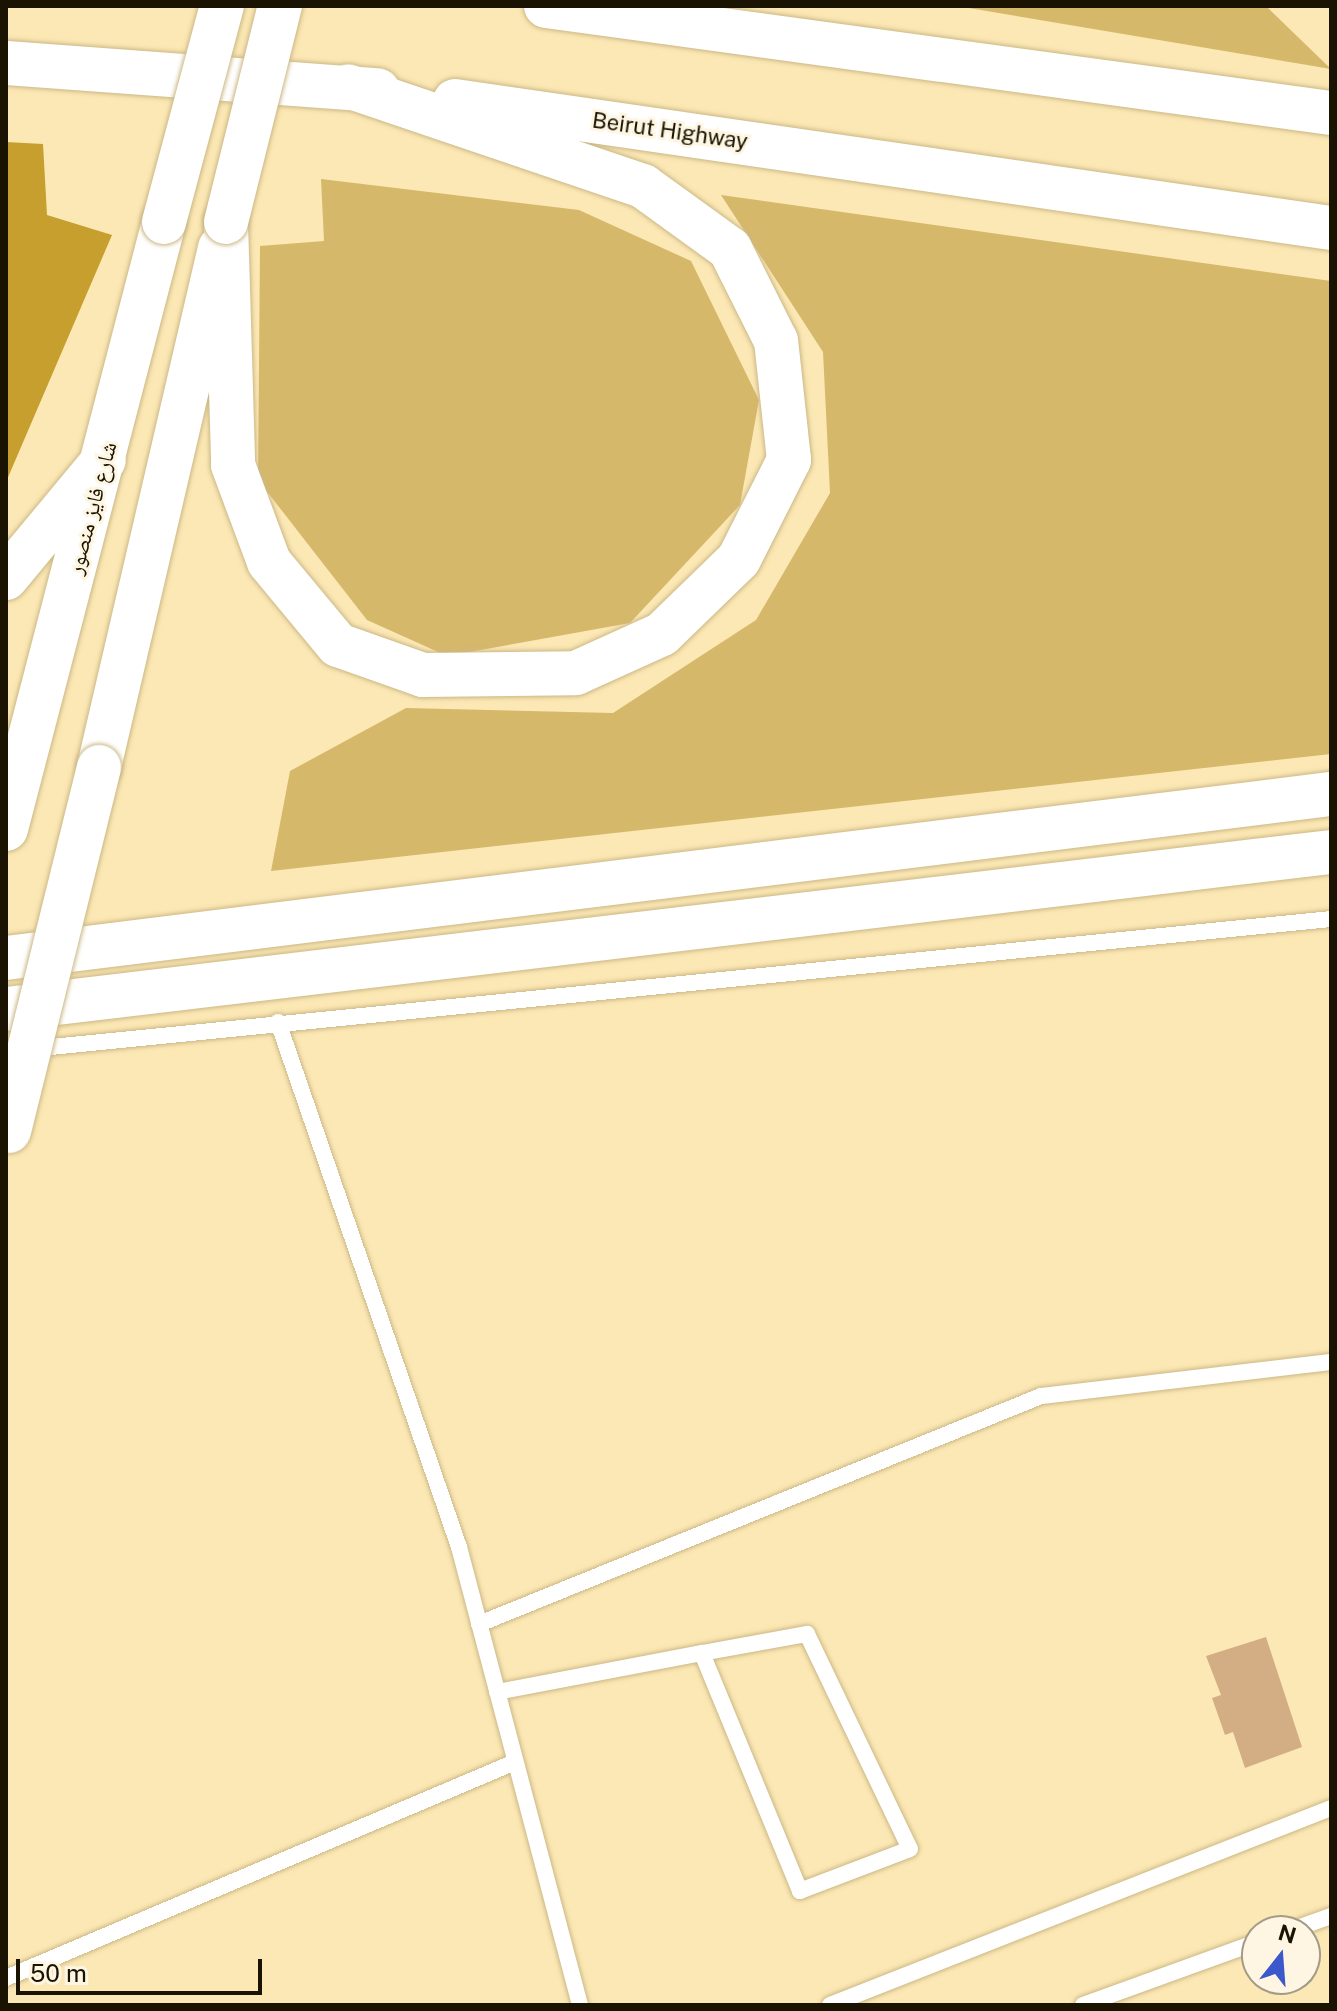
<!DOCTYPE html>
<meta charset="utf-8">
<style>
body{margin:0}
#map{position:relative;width:1337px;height:2011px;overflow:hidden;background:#fce8b4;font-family:"Public Sans","Noto Naskh Arabic",sans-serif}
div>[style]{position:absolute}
.green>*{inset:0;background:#d6b86b}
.forest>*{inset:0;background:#c69f2e}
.building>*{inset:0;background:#d3ae85}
.roads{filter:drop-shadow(0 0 2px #cbb886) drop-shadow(0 0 2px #cbb886)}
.lane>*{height:16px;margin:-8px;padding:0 8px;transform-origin:8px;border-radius:8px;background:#fff}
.primary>*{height:44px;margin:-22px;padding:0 22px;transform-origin:22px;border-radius:22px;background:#fff}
.highway>*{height:44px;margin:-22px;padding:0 22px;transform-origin:22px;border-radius:22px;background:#fff}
.bridges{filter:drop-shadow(0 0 2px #cbb886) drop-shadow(0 0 2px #cbb886)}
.primary-bridge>*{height:44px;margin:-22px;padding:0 22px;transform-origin:22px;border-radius:22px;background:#fff}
span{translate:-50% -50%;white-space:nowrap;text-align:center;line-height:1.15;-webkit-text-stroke:6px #fef6e2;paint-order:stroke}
.street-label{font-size:22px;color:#1a1302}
.frame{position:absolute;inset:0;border:8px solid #1a1302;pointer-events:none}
.north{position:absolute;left:1241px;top:1915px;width:80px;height:80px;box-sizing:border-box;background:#fef6e2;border:2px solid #a39b88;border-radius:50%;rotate:17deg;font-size:22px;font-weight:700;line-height:32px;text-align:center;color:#1a1302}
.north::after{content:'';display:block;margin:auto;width:28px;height:36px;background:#3d58cb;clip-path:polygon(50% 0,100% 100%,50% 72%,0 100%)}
.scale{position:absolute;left:16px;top:1959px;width:246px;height:36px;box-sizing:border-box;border:4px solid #1a1302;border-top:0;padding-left:10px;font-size:24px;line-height:28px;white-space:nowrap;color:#1a1302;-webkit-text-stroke:6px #fef6e2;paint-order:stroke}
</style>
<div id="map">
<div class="green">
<div style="clip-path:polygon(957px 6px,1266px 6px,1331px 69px)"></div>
<div style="clip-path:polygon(321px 179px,579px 210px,691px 261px,759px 400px,740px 505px,630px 623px,447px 656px,367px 620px,258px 480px,260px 246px,324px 241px)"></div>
<div style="clip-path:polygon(721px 195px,1331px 281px,1331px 754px,271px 871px,290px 771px,406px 708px,613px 713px,756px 620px,830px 493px,823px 352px)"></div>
</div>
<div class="forest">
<div style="clip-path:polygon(6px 142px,43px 144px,47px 215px,112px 235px,6px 482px)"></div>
</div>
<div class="building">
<div style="clip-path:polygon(1266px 1637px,1302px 1747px,1245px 1768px,1233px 1732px,1225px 1735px,1212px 1698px,1221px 1695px,1206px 1656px)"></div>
</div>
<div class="roads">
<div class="lane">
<div style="left:278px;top:1022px;width:555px;rotate:70.98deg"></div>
<div style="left:459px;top:1547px;width:474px;rotate:75.2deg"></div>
<div style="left:31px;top:1049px;width:1306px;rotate:-5.71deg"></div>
<div style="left:479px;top:1624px;width:606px;rotate:-22.08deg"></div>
<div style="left:1041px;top:1396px;width:292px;rotate:-6.7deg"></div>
<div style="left:497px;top:1692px;width:209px;rotate:-10.8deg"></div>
<div style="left:702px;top:1653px;width:107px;rotate:-10.3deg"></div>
<div style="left:807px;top:1634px;width:238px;rotate:64.4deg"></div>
<div style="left:910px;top:1849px;width:118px;rotate:159.1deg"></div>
<div style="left:800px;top:1891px;width:257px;rotate:-112.4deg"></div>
<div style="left:1289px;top:1931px;width:45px;rotate:-19.7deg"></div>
<div style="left:6px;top:1978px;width:553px;rotate:-22.99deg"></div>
<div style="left:830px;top:2005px;width:538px;rotate:-21.47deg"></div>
<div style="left:1083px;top:2005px;width:185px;rotate:-19.9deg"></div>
</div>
<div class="primary">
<div style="left:99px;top:767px;width:533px;rotate:-76.88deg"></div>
<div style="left:6px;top:829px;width:627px;rotate:-75.41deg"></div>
</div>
<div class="highway">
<div style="left:546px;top:6px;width:792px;rotate:7.76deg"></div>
<div style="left:6px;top:63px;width:373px;rotate:4.2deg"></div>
<div style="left:455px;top:101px;width:885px;rotate:8.25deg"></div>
<div style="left:226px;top:222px;width:243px;rotate:88.3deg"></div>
<div style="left:233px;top:465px;width:103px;rotate:69.6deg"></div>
<div style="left:269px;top:562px;width:108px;rotate:50.3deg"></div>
<div style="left:338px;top:645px;width:90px;rotate:19.4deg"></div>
<div style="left:423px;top:675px;width:153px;rotate:-0.7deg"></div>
<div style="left:576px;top:673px;width:94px;rotate:-24.4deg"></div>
<div style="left:662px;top:634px;width:107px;rotate:-44.2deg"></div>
<div style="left:739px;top:559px;width:111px;rotate:-63.2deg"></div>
<div style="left:789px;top:460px;width:120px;rotate:-96.2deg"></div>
<div style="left:776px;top:341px;width:103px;rotate:-116.6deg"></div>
<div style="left:730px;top:249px;width:107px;rotate:-144.1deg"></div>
<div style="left:643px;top:186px;width:311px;rotate:-161.3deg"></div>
<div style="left:6px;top:578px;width:153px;rotate:-50.3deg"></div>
<div style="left:6px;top:958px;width:1335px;rotate:-7.06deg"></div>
<div style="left:6px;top:1009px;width:1334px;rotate:-6.76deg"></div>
</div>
</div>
<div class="bridges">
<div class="primary-bridge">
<div style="left:164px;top:222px;width:224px;rotate:-75deg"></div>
<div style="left:226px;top:222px;width:223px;rotate:-76deg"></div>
<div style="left:9px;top:1131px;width:375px;rotate:-76.1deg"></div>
</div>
</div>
<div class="street-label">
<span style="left:670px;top:131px;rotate:8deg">Beirut Highway</span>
<span style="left:92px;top:508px;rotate:-75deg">شارع فايز منصور</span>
</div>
<div class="frame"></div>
<div class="north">N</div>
<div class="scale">50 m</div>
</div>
